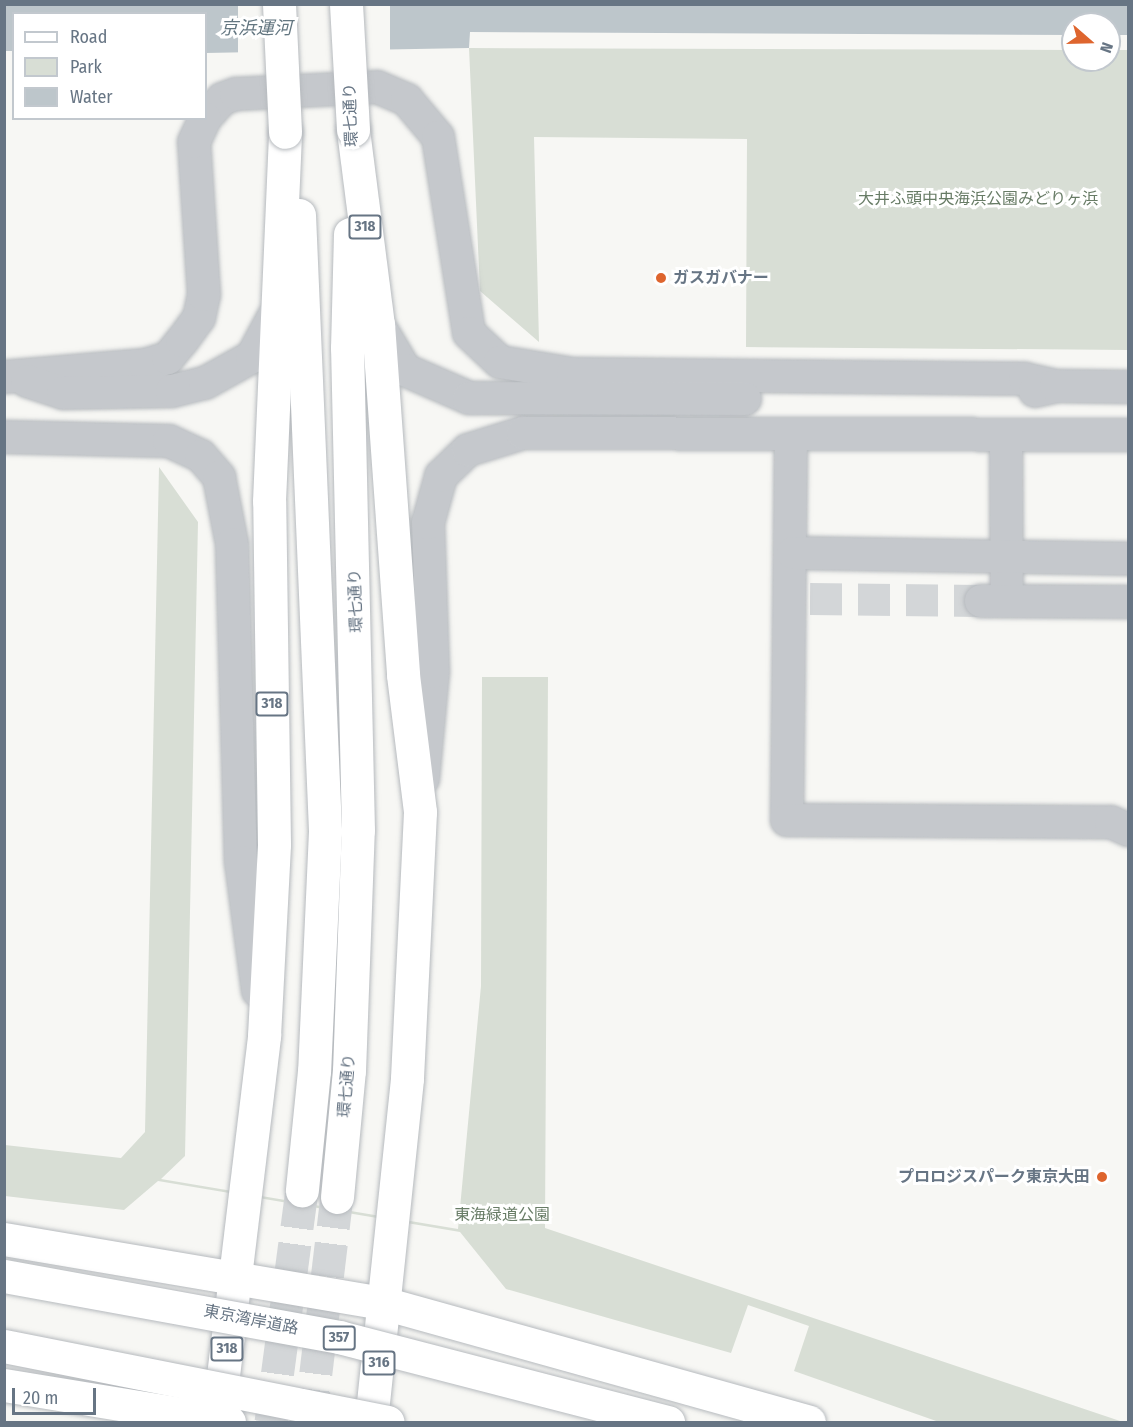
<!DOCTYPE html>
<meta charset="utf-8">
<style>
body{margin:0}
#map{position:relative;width:1133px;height:1427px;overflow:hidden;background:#f7f7f4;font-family:"Fira Sans Condensed","Noto Sans JP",sans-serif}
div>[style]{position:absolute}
.green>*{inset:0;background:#d8ded5}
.water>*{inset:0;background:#bdc6cb}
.pier>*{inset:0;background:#f7f7f4;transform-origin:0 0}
.minor-tunnel>*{height:32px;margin-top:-16px;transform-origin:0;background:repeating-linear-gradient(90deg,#d3d6d8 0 32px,transparent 0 48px)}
.major-tunnel>*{height:33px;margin-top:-16.5px;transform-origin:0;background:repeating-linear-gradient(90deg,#d3d6d8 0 33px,transparent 0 49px)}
.roads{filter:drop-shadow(0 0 2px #b6babe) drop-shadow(0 0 2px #b6babe)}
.minor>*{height:32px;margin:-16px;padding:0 16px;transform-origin:16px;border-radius:16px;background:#c5c8cc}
.major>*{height:33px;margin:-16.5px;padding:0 16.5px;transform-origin:16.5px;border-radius:16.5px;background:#fff}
.highway>*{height:33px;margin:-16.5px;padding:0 16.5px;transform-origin:16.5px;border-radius:16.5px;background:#fff}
.bridges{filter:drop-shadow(0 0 2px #b6babe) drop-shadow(0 0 2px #b6babe)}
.major-bridge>*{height:33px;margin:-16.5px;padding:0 16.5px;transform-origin:16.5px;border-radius:16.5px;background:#fff}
.highway-bridge>*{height:33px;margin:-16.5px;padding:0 16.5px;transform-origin:16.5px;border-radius:16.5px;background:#fff}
.dots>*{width:16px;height:16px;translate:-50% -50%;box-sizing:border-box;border:3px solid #fff;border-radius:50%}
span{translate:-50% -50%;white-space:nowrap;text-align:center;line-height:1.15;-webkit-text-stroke:6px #fff;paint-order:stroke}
.shield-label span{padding:2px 4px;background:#fff;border:2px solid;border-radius:4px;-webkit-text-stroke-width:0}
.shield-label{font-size:15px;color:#677584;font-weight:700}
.street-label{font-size:16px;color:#677584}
.park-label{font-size:16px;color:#687c66}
.poi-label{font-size:16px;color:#677584;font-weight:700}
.left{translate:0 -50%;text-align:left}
.right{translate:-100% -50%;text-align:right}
.water-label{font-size:18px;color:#637680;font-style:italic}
.frame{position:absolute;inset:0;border:6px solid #677584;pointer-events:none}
.legend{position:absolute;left:12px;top:12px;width:195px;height:108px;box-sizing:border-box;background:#fff;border:2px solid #c2c8ce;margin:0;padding:8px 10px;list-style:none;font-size:18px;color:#677584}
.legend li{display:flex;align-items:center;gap:12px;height:30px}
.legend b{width:30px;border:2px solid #c2c8ce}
.north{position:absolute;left:1061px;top:12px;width:60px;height:60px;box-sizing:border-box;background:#fff;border:2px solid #c2c8ce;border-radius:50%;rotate:110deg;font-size:16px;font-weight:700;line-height:24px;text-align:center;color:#677584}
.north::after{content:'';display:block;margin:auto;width:21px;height:27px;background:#de652e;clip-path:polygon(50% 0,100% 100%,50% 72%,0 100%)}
.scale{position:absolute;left:12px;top:1388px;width:84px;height:27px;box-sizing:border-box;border:3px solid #677584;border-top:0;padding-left:8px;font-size:18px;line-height:21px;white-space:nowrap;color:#677584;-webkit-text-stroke:4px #fff;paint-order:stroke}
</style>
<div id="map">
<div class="green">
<div style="clip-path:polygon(469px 48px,1073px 50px,1073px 60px,1109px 60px,1109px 50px,1128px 50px,1128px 350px,746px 347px,747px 139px,534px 137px,539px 342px,480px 291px)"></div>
<div style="clip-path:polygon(159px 467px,198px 522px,185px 1156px,161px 1179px,458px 1229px,481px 986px,482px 677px,548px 677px,545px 1228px,1123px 1422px,939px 1422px,794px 1371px,809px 1326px,748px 1305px,731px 1353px,506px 1289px,460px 1232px,158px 1181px,124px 1210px,5px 1196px,5px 1145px,121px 1158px,145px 1132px)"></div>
</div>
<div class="water">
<div style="clip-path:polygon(5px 4px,1128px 5px,1128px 35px,1109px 35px,1109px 24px,1073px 24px,1073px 35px,470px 32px,469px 48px,206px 53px,206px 14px,14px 14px,13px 51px,5px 51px)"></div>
</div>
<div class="pier">
<div style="left:238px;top:5px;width:152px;height:51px"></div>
</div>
<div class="minor-tunnel">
<div style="left:810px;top:599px;width:171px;rotate:0.7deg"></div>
</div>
<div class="major-tunnel">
<div style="left:271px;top:1422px;width:234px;rotate:-82.4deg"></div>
<div style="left:310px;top:1422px;width:227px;rotate:-83.2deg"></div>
</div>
<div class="roads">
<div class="minor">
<div style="left:206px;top:117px;width:24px;rotate:-48deg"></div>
<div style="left:222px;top:99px;width:15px;rotate:-20deg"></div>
<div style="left:236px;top:94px;width:141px;rotate:-2.8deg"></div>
<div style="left:377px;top:87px;width:33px;rotate:23deg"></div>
<div style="left:407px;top:100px;width:48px;rotate:50deg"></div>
<div style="left:438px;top:137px;width:198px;rotate:81deg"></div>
<div style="left:469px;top:333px;width:42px;rotate:43.1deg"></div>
<div style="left:500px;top:362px;width:74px;rotate:9.3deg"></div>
<div style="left:573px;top:374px;width:452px;rotate:0.6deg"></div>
<div style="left:1025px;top:379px;width:32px;rotate:13deg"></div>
<div style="left:378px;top:324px;width:53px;rotate:59.6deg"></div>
<div style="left:405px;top:370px;width:70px;rotate:23.6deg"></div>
<div style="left:469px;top:398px;width:276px;rotate:0.2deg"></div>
<div style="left:4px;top:377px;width:142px;rotate:-4.9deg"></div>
<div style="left:145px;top:365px;width:24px;rotate:-17deg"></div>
<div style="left:168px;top:358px;width:22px;rotate:-51deg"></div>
<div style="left:182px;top:341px;width:29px;rotate:-54deg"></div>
<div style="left:199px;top:318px;width:24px;rotate:-78deg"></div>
<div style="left:204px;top:295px;width:153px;rotate:-93.7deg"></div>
<div style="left:194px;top:142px;width:26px;rotate:-65deg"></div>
<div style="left:27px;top:381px;width:38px;rotate:18deg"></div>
<div style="left:63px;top:393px;width:109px;rotate:-1.1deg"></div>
<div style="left:172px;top:391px;width:34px;rotate:-14deg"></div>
<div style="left:205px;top:383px;width:54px;rotate:-29deg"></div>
<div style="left:252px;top:357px;width:51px;rotate:-61.9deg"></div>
<div style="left:1035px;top:391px;width:22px;rotate:-13deg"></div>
<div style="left:1056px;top:386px;width:72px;rotate:0.8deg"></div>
<div style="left:1006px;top:435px;width:166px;rotate:89.7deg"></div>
<div style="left:4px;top:437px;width:165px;rotate:1.4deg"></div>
<div style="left:169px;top:441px;width:35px;rotate:25deg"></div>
<div style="left:201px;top:456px;width:28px;rotate:49deg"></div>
<div style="left:219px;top:477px;width:68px;rotate:79deg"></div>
<div style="left:232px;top:544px;width:318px;rotate:88.4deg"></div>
<div style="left:241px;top:862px;width:130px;rotate:82.5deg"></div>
<div style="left:791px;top:437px;width:383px;rotate:90.6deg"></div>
<div style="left:787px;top:820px;width:324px;rotate:0.4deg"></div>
<div style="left:1111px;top:822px;width:19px;rotate:25deg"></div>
<div style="left:793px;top:553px;width:335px;rotate:1deg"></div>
<div style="left:981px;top:601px;width:147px;rotate:0.4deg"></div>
<div style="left:423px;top:779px;width:107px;rotate:-84.7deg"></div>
<div style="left:433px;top:672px;width:149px;rotate:-91.9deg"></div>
<div style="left:428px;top:523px;width:49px;rotate:-74.5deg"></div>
<div style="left:441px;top:476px;width:37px;rotate:-44deg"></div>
<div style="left:468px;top:450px;width:58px;rotate:-17.2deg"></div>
<div style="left:523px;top:433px;width:605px;rotate:0.19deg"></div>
</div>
<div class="major">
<div style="left:353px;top:130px;width:196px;rotate:82.7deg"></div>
<div style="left:378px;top:324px;width:352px;rotate:85.9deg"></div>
<div style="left:403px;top:675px;width:138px;rotate:82.9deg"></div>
<div style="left:420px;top:812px;width:267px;rotate:92.8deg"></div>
<div style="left:407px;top:1079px;width:345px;rotate:96deg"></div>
<div style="left:299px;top:215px;width:617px;rotate:87.58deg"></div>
<div style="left:325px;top:831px;width:240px;rotate:92.6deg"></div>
<div style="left:314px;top:1071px;width:120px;rotate:95.8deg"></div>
<div style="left:337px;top:1197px;width:127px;rotate:-84.6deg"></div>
<div style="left:349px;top:1071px;width:241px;rotate:-87.9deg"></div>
<div style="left:358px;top:830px;width:482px;rotate:-91.3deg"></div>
<div style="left:347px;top:348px;width:114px;rotate:-88.5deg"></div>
<div style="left:218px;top:1417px;width:384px;rotate:-83.1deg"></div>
<div style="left:264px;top:1036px;width:192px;rotate:-87deg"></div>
<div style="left:274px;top:844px;width:343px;rotate:-90.8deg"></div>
<div style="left:269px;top:501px;width:369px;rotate:-87.5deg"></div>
</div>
<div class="highway">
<div style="left:4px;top:1239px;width:388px;rotate:9.6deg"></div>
<div style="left:387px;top:1304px;width:438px;rotate:15.6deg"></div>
</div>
</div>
<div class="bridges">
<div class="major-bridge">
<div style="left:279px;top:4px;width:128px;rotate:87.3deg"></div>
<div style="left:346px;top:4px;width:126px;rotate:86.8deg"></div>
</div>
<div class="highway-bridge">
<div style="left:4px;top:1276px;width:341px;rotate:10.3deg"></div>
<div style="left:339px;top:1337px;width:340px;rotate:14.5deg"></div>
<div style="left:4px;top:1346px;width:391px;rotate:11.2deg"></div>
<div style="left:4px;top:1385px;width:228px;rotate:9.3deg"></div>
</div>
</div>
<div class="dots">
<div style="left:661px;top:278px;background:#de652e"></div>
<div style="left:1102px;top:1177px;background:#de652e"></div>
</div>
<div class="shield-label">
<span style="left:365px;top:227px">318</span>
<span style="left:272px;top:704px">318</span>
<span style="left:339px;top:1338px">357</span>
<span style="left:227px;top:1349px">318</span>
<span style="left:379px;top:1363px">316</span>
</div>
<div class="street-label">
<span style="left:351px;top:115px;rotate:-92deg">環七通り</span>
<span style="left:356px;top:601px;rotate:-92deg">環七通り</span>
<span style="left:347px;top:1086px;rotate:-85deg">環七通り</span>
<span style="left:251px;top:1320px;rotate:11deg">東京湾岸道路</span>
</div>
<div class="park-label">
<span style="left:978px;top:199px">大井ふ頭中央海浜公園みどりヶ浜</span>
<span style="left:502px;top:1215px">東海緑道公園</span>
</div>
<div class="poi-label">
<span class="left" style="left:673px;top:278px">ガスガバナー</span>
<span class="right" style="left:1090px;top:1177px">プロロジスパーク東京大田</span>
</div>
<div class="water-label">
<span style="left:256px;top:28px">京浜運河</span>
</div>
<div class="frame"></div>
<ul class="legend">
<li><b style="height:8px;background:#fff"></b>Road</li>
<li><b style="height:16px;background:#d8ded5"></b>Park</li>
<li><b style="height:16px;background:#bdc6cb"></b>Water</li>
</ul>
<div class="north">N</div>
<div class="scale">20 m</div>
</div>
